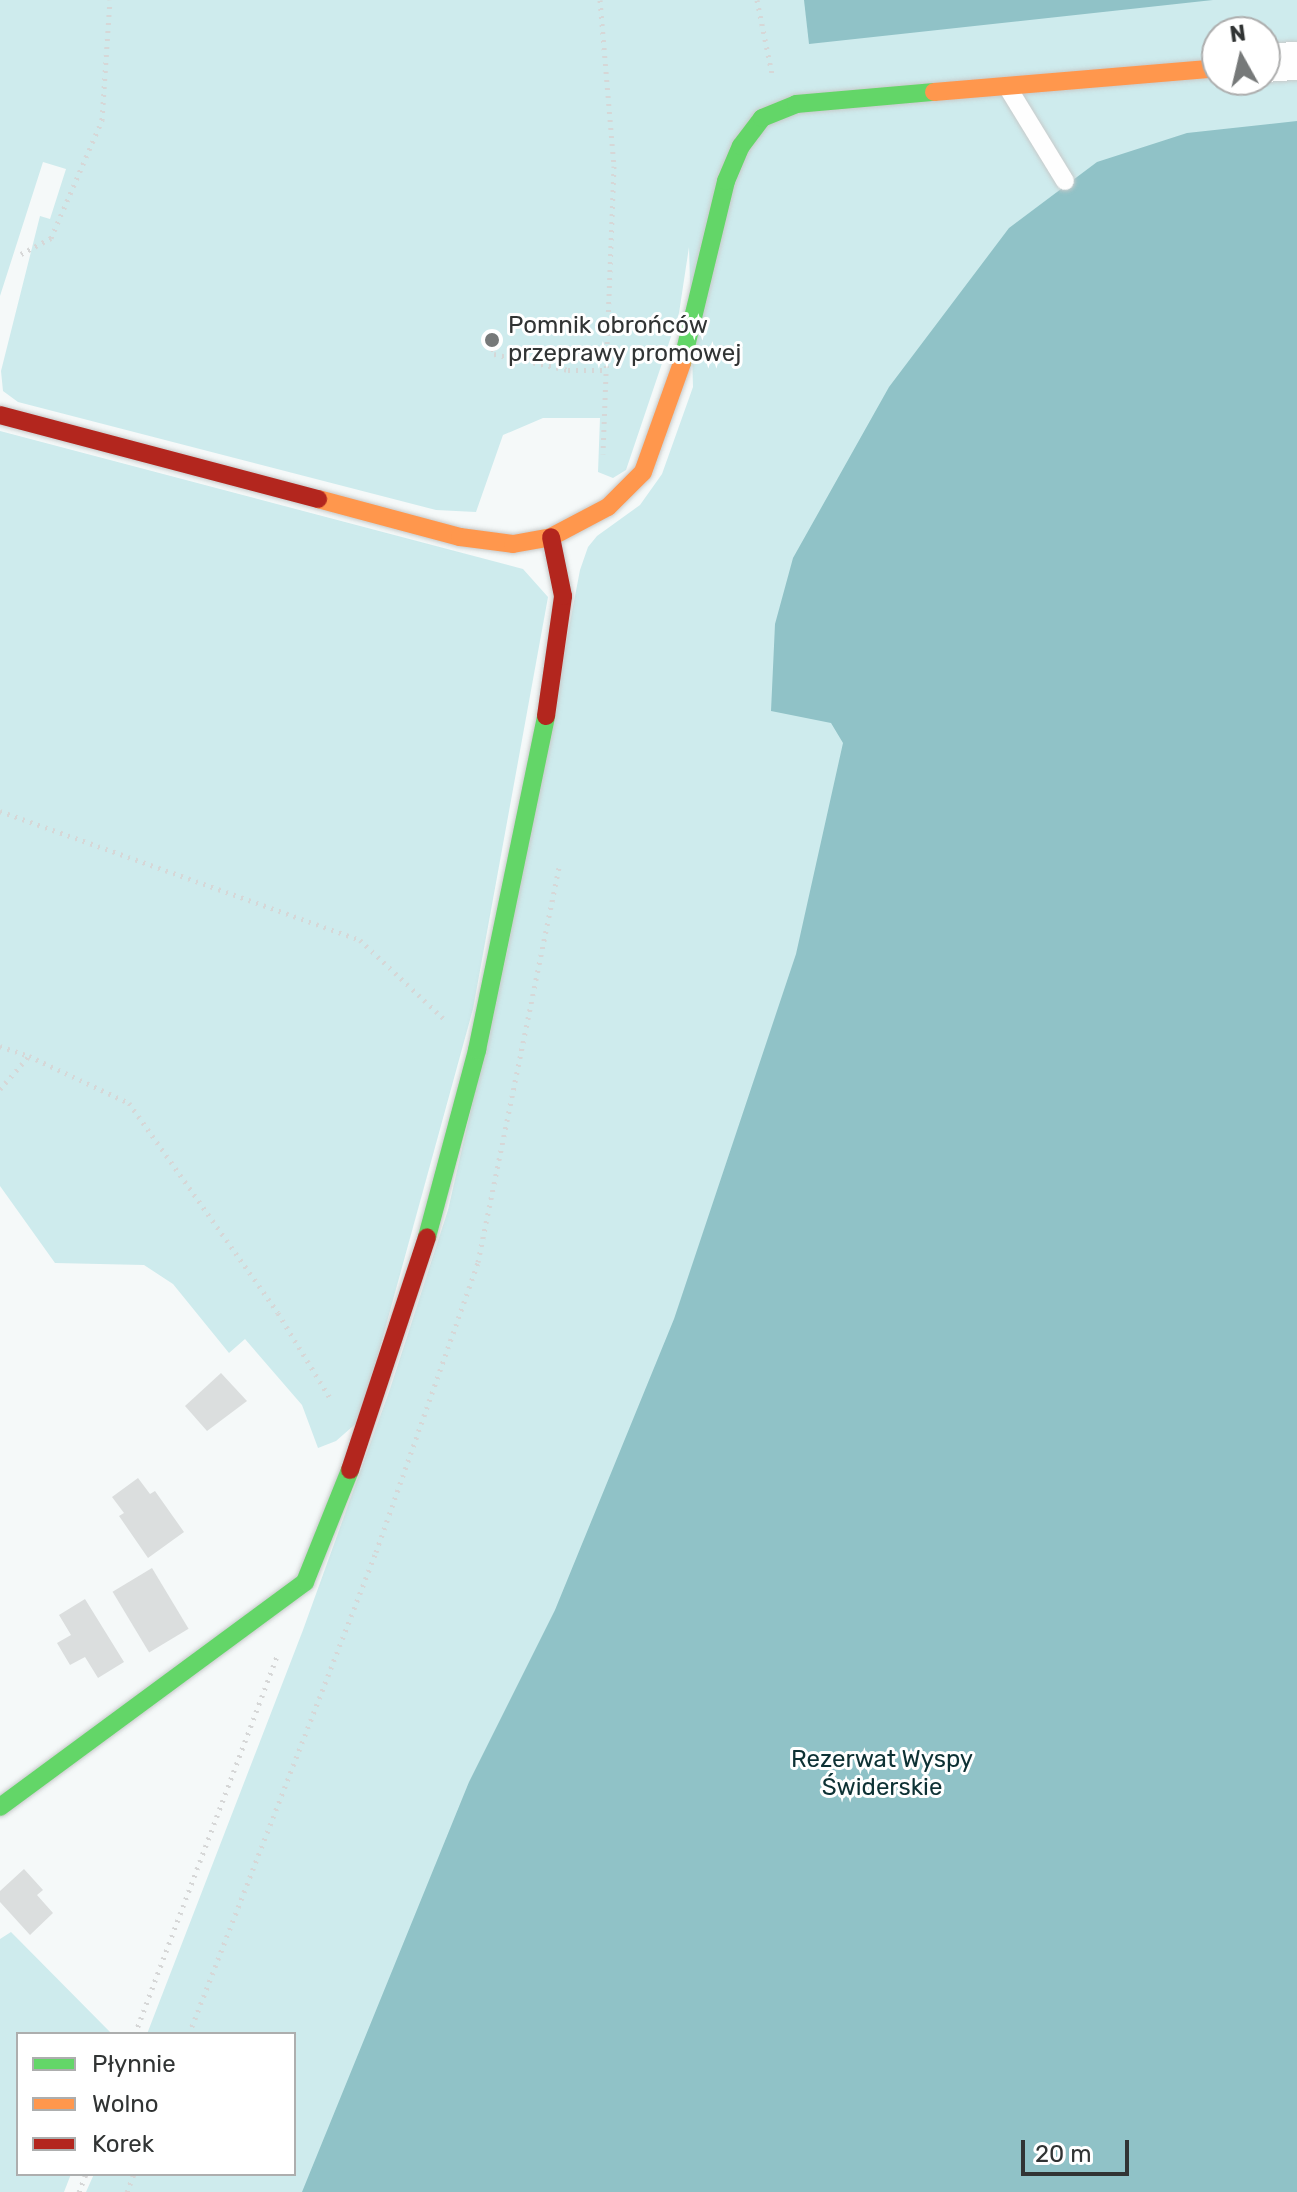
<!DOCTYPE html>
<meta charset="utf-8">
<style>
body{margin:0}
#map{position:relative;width:1297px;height:2192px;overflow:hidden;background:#f5f9f9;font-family:Rubik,sans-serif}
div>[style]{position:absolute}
.green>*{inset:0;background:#ceebed}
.water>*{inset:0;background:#90c2c7}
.building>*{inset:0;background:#dbdede;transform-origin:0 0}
.path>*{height:5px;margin-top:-2.5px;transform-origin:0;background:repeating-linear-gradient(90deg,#d6d7d7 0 2px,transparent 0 8px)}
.roads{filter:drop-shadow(0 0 2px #c7caca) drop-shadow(0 0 2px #c7caca)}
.lane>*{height:18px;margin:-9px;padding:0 9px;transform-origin:9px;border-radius:9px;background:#fefefe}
.street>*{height:38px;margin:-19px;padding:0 19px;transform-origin:19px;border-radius:19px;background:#fefefe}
.fast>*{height:18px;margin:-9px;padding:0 9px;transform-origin:9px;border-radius:9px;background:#63d668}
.slow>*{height:18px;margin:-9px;padding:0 9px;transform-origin:9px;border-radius:9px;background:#ff974d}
.jam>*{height:18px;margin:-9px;padding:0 9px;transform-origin:9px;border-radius:9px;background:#b3261e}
.dots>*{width:22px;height:22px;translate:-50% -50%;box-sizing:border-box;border:4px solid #fff;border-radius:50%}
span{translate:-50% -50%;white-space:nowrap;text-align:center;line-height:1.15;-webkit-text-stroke:6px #fff;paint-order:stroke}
.poi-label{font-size:24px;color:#313434}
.left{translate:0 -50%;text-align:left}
.park-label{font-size:24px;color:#0d3134}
.legend{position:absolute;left:16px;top:2032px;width:280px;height:144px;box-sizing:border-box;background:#fff;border:2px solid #adaeae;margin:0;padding:10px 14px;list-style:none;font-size:24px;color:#313434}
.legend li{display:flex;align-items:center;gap:16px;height:40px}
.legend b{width:40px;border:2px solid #adaeae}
.north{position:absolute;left:1201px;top:16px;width:80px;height:80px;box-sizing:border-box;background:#fff;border:2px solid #adaeae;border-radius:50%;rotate:352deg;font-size:22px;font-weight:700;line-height:32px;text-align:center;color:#313434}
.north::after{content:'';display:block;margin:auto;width:28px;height:36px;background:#767979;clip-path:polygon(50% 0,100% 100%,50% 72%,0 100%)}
.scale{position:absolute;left:1021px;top:2140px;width:108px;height:36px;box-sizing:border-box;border:4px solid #313434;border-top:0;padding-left:10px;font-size:24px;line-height:28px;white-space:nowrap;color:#313434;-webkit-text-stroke:6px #fff;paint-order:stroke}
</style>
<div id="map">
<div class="green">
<div style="clip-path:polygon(evenodd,0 0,1297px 0,1297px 2192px,86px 2192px,94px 2174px,294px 2174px,294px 2034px,147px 2034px,303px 1630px,390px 1389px,448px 1210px,507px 952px,580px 570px,588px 547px,597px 536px,640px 505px,662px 474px,693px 387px,689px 247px,679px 313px,626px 470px,613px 478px,598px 472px,600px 418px,543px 418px,503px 435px,476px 512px,436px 510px,18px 402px,3px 391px,1px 371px,40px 216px,50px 219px,66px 169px,43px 162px,0 296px,0 0,1217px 32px,1265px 32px,1265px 80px,1217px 80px,1217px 32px)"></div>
<div style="clip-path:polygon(0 431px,523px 569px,548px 597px,473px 1009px,360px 1420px,336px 1441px,318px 1448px,302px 1405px,245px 1339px,229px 1353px,173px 1284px,144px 1265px,55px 1263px,0 1186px)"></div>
<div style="clip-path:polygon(11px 1932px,112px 2034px,18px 2034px,18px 2174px,71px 2174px,64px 2192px,0 2192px,0 1939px)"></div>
</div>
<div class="water">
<div style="clip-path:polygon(804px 0,1213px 0,809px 44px)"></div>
<div style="clip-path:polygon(1297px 121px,1297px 2192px,302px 2192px,469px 1782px,555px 1610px,674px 1319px,796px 954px,843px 743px,831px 723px,771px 711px,775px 624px,793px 558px,889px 387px,1009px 228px,1097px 162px,1187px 133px)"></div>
</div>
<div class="building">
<div style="clip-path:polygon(221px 1373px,247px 1401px,207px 1431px,185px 1406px)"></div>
<div style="clip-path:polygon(138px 1478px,150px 1494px,155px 1491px,184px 1532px,148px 1558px,119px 1516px,124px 1513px,112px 1497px)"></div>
<div style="left:152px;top:1568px;width:71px;height:46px;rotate:59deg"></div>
<div style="clip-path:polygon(85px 1599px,124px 1662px,98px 1678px,85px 1657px,70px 1665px,57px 1643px,71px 1635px,59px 1615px)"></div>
<div style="clip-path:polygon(24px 1869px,43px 1890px,37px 1895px,53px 1913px,30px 1935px,0 1902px,0 1891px)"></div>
</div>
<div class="path">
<div style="left:600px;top:0;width:167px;rotate:85.2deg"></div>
<div style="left:614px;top:166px;width:288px;rotate:92.2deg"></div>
<div style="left:757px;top:0;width:76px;rotate:78.5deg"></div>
<div style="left:21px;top:254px;width:34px;rotate:-28deg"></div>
<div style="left:51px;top:238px;width:129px;rotate:-66.6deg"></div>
<div style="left:102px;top:120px;width:120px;rotate:-86.2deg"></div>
<div style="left:493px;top:349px;width:5px;rotate:79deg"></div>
<div style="left:494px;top:354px;width:76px;rotate:12.2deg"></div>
<div style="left:568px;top:370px;width:39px"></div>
<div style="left:0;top:811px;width:382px;rotate:19.7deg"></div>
<div style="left:360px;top:940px;width:115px;rotate:43.2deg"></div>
<div style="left:0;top:1046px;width:31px;rotate:19deg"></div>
<div style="left:0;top:1089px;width:44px;rotate:-48.7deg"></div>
<div style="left:29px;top:1056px;width:110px;rotate:25.2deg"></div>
<div style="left:129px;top:1103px;width:257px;rotate:54.6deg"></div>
<div style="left:278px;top:1313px;width:103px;rotate:58.5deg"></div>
<div style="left:135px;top:2034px;width:406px;rotate:-69.4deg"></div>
<div style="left:189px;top:2034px;width:517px;rotate:-68.8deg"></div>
<div style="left:376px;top:1552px;width:307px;rotate:-70.6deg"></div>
<div style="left:478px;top:1262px;width:406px;rotate:-78.4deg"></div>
<div style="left:79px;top:2192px;width:19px;rotate:-69deg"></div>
<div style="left:127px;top:2192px;width:19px;rotate:-69deg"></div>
</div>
<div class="roads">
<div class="lane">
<div style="left:1008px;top:88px;width:109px;rotate:58.5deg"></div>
</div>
<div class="street">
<div style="left:1265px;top:63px;width:32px;rotate:-4deg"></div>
</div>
<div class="fast">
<div style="left:682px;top:363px;width:187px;rotate:-76.4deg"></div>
<div style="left:726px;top:181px;width:38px;rotate:-67deg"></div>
<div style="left:741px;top:146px;width:35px;rotate:-53deg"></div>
<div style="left:762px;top:118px;width:37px;rotate:-22deg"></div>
<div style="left:796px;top:104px;width:139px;rotate:-5deg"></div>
<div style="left:427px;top:1237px;width:194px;rotate:-75deg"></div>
<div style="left:477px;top:1050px;width:341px;rotate:-78.3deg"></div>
<div style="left:0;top:1807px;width:379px;rotate:-36.4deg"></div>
<div style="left:305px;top:1582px;width:121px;rotate:-68.1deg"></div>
</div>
<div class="slow">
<div style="left:934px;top:92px;width:284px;rotate:-4.8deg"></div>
<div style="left:318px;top:499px;width:147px;rotate:15deg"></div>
<div style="left:460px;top:537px;width:53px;rotate:7.5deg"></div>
<div style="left:513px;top:544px;width:39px;rotate:-10deg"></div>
<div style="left:551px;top:537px;width:64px;rotate:-27.8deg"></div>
<div style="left:608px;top:507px;width:49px;rotate:-45deg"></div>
<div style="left:643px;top:472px;width:116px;rotate:-70.3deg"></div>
</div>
<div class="jam">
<div style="left:0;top:415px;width:329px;rotate:14.8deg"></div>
<div style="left:546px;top:716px;width:121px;rotate:-81.9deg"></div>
<div style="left:563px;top:596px;width:60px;rotate:-101.5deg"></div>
<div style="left:350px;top:1470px;width:245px;rotate:-71.7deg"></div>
</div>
</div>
<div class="dots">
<div style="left:492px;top:340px;background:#767979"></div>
</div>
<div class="poi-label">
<span class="left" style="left:508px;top:340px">Pomnik obrońców<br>przeprawy promowej</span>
</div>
<div class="park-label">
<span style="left:882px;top:1774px">Rezerwat Wyspy<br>Świderskie</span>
</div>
<ul class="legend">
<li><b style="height:10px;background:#63d668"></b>Płynnie</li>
<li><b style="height:10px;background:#ff974d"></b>Wolno</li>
<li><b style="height:10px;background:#b3261e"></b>Korek</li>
</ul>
<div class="north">N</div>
<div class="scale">20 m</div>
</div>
